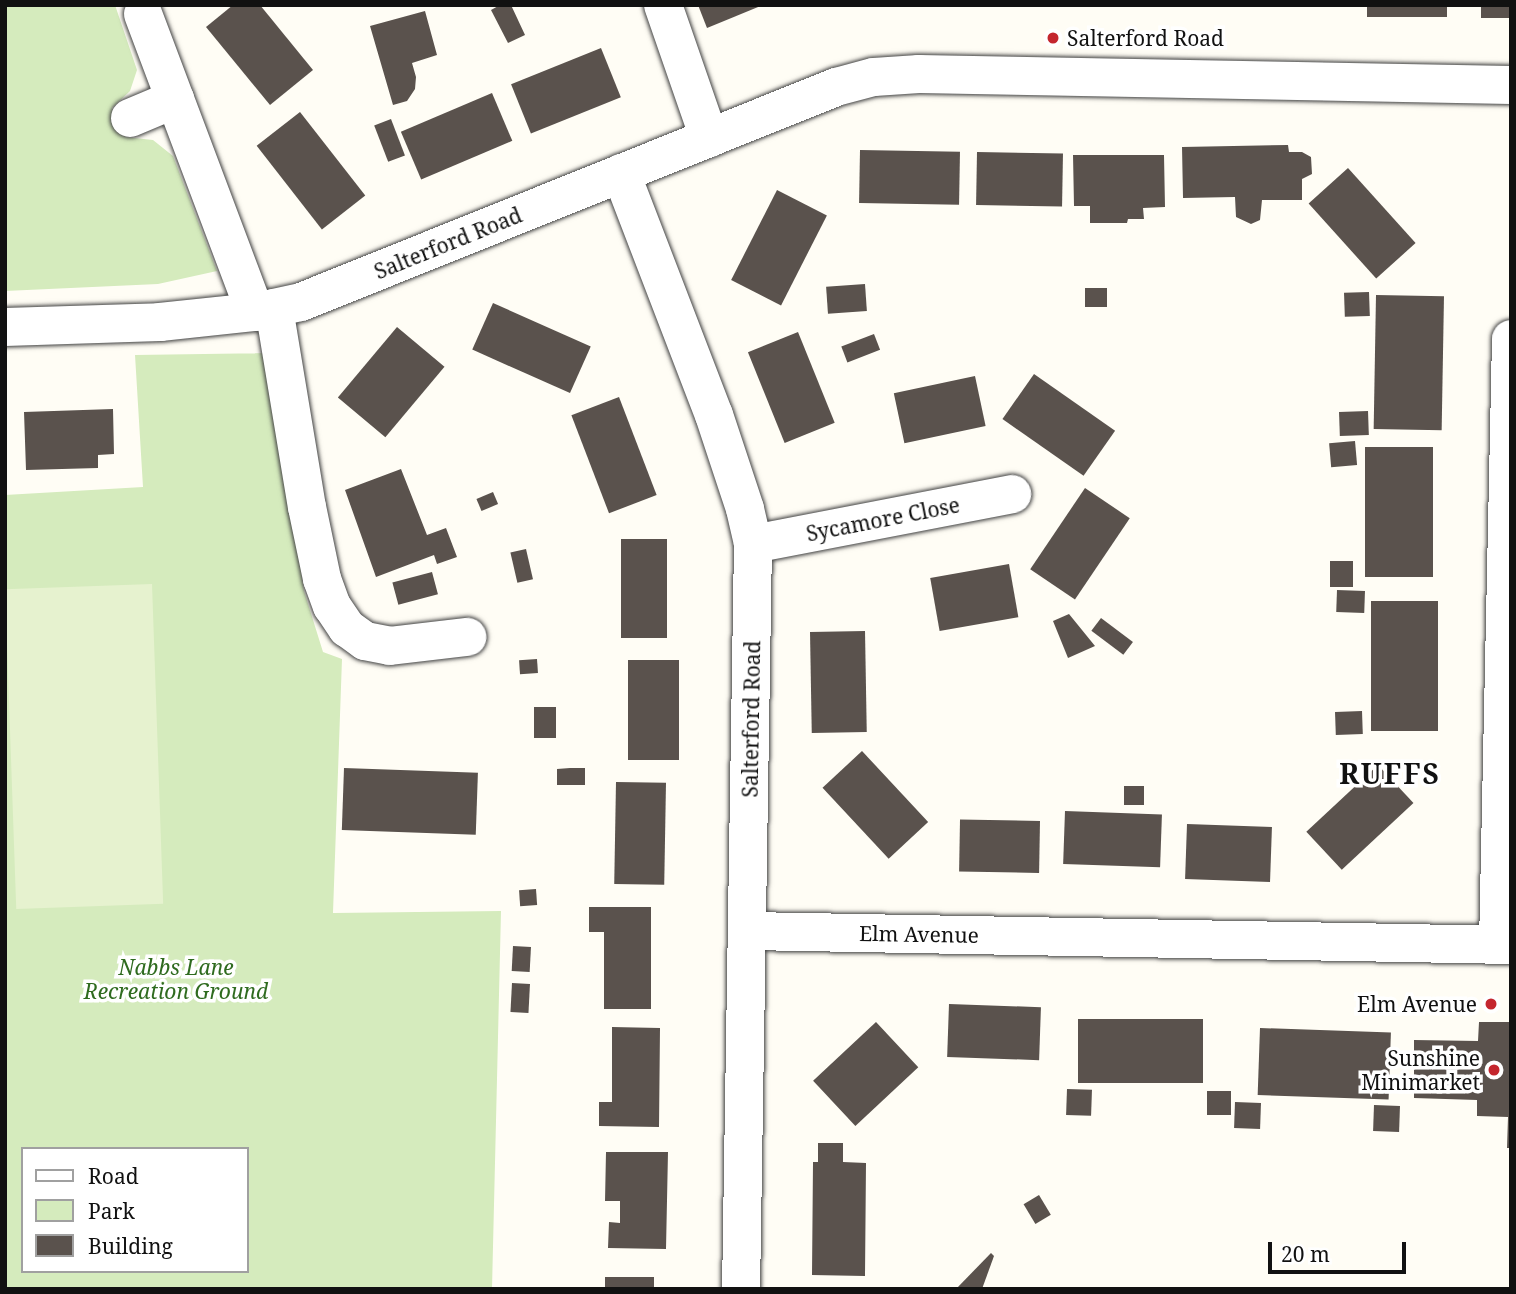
<!DOCTYPE html>
<style>
body{margin:0}
#map{position:relative;width:1516px;height:1294px;overflow:hidden;background:#fffdf5;font-family:"Noto Serif",serif}
div>[style]{position:absolute}
.green>*{inset:0;background:#d5ebbd}
.pitch>*{inset:0;background:#e6f2cf;transform-origin:0 0}
.building>*{inset:0;background:#5a524d;transform-origin:0 0}
.roads{filter:drop-shadow(0 0 2px #444) drop-shadow(0 0 2px #444)}
.minor>*{height:38px;margin:-19px;padding:0 19px;transform-origin:19px;border-radius:19px;background:#fff}
.dots>*{width:19px;height:19px;translate:-50% -50%;box-sizing:border-box;border:4px solid #fff;border-radius:50%}
span{translate:-50% -50%;white-space:nowrap;text-align:center;line-height:1.15;-webkit-text-stroke:7px #fff;paint-order:stroke}
.poi-label{font-size:21px;color:#111}
.left{translate:0 -50%;text-align:left}
.right{translate:-100% -50%;text-align:right}
.street-label{font-size:21px;color:#111}
.park-label{font-size:21px;color:#2f6b1f;font-style:italic}
.district-label{font-size:28px;color:#111;font-weight:700;letter-spacing:2px}
.frame{position:absolute;inset:0;border:7px solid #111;pointer-events:none}
.legend{position:absolute;left:21px;top:1147px;width:228px;height:126px;box-sizing:border-box;background:#fff;border:2px solid #a0a0a0;margin:0;padding:9px 12px;list-style:none;font-size:21px;color:#111}
.legend li{display:flex;align-items:center;gap:14px;height:35px}
.legend b{width:35px;border:2px solid #a0a0a0}
.scale{position:absolute;left:1268px;top:1242px;width:138px;height:32px;box-sizing:border-box;border:4px solid #111;border-top:0;padding-left:9px;font-size:21px;line-height:24px;white-space:nowrap;color:#111;-webkit-text-stroke:5px #fff;paint-order:stroke}
</style>
<div id="map">
<div class="green">
<div style="clip-path:polygon(5px 5px,115px 5px,137px 70px,130px 91px,112px 108px,125px 137px,153px 140px,173px 156px,217px 271px,158px 284px,5px 291px)"></div>
<div style="clip-path:polygon(evenodd,270px 353px,304px 591px,323px 652px,342px 659px,333px 913px,501px 911px,492px 1289px,5px 1289px,5px 495px,143px 487px,135px 355px,270px 353px,23px 1149px,247px 1149px,247px 1271px,23px 1271px,23px 1149px)"></div>
</div>
<div class="pitch">
<div style="left:152px;top:584px;width:320px;height:147px;rotate:88deg"></div>
</div>
<div class="building">
<div style="clip-path:polygon(233px 5px,260px 5px,313px 70px,270px 105px,206px 27px)"></div>
<div style="clip-path:polygon(500px 5px,511px 5px,525px 35px,508px 43px,491px 10px)"></div>
<div style="clip-path:polygon(698px 5px,763px 5px,707px 28px)"></div>
<div style="left:1367px;top:5px;width:80px;height:12px"></div>
<div style="left:1481px;top:5px;width:30px;height:13px"></div>
<div style="clip-path:polygon(425px 11px,437px 55px,412px 63px,416px 77px,415px 89px,407px 101px,393px 105px,370px 26px)"></div>
<div style="left:601px;top:48px;width:53px;height:97px;rotate:68deg"></div>
<div style="left:492px;top:93px;width:52px;height:99px;rotate:67deg"></div>
<div style="left:300px;top:112px;width:106px;height:55px;rotate:52deg"></div>
<div style="left:391px;top:119px;width:39px;height:18px;rotate:69deg"></div>
<div style="clip-path:polygon(1288px 145px,1289px 152px,1302px 152px,1311px 157px,1312px 174px,1302px 179px,1302px 200px,1262px 200px,1260px 220px,1251px 224px,1236px 217px,1235px 197px,1183px 198px,1182px 147px)"></div>
<div style="left:860px;top:150px;width:100px;height:53px;rotate:1deg"></div>
<div style="left:977px;top:152px;width:86px;height:53px;rotate:1deg"></div>
<div style="clip-path:polygon(1073px 155px,1164px 155px,1165px 207px,1143px 208px,1144px 219px,1128px 219px,1127px 223px,1090px 223px,1090px 206px,1074px 206px)"></div>
<div style="left:1348px;top:168px;width:101px;height:53px;rotate:48deg"></div>
<div style="left:777px;top:190px;width:56px;height:101px;rotate:27deg"></div>
<div style="left:865px;top:284px;width:27px;height:39px;rotate:86deg"></div>
<div style="left:1085px;top:288px;width:22px;height:19px"></div>
<div style="left:1369px;top:292px;width:24px;height:25px;rotate:88deg"></div>
<div style="left:1376px;top:295px;width:68px;height:134px;rotate:1deg"></div>
<div style="left:493px;top:303px;width:107px;height:51px;rotate:24deg"></div>
<div style="left:397px;top:327px;width:62px;height:92px;rotate:40deg"></div>
<div style="left:798px;top:332px;width:98px;height:54px;rotate:68deg"></div>
<div style="left:874px;top:334px;width:17px;height:35px;rotate:69deg"></div>
<div style="left:1034px;top:374px;width:99px;height:55px;rotate:35deg"></div>
<div style="left:975px;top:376px;width:51px;height:83px;rotate:78deg"></div>
<div style="left:619px;top:397px;width:105px;height:51px;rotate:69deg"></div>
<div style="clip-path:polygon(113px 409px,114px 454px,98px 455px,98px 468px,26px 470px,24px 412px)"></div>
<div style="left:1368px;top:411px;width:24px;height:29px;rotate:88deg"></div>
<div style="left:1355px;top:441px;width:24px;height:26px;rotate:85deg"></div>
<div style="left:1433px;top:447px;width:130px;height:68px;rotate:90deg"></div>
<div style="clip-path:polygon(401px 469px,427px 535px,446px 528px,457px 557px,437px 564px,434px 555px,376px 577px,345px 490px)"></div>
<div style="left:1085px;top:488px;width:54px;height:98px;rotate:34deg"></div>
<div style="left:493px;top:492px;width:13px;height:18px;rotate:67deg"></div>
<div style="left:621px;top:539px;width:46px;height:99px"></div>
<div style="left:526px;top:549px;width:31px;height:16px;rotate:77deg"></div>
<div style="left:1330px;top:561px;width:23px;height:26px"></div>
<div style="left:1009px;top:564px;width:54px;height:80px;rotate:80deg"></div>
<div style="left:432px;top:572px;width:23px;height:41px;rotate:75deg"></div>
<div style="left:1337px;top:590px;width:28px;height:22px;rotate:2deg"></div>
<div style="left:1371px;top:601px;width:67px;height:130px"></div>
<div style="clip-path:polygon(1069px 614px,1095px 646px,1068px 658px,1053px 621px)"></div>
<div style="left:1101px;top:618px;width:40px;height:16px;rotate:37deg"></div>
<div style="left:865px;top:631px;width:101px;height:55px;rotate:89deg"></div>
<div style="left:537px;top:659px;width:14px;height:18px;rotate:86deg"></div>
<div style="left:628px;top:660px;width:51px;height:100px"></div>
<div style="left:534px;top:707px;width:22px;height:31px"></div>
<div style="left:1362px;top:711px;width:23px;height:27px;rotate:88deg"></div>
<div style="left:862px;top:751px;width:97px;height:54px;rotate:47deg"></div>
<div style="left:1378px;top:765px;width:52px;height:98px;rotate:47deg"></div>
<div style="left:344px;top:768px;width:134px;height:62px;rotate:2deg"></div>
<div style="clip-path:polygon(570px 768px,585px 768px,585px 785px,557px 785px,557px 769px)"></div>
<div style="left:616px;top:782px;width:50px;height:102px;rotate:1deg"></div>
<div style="left:1124px;top:786px;width:20px;height:19px"></div>
<div style="left:1065px;top:811px;width:97px;height:53px;rotate:2deg"></div>
<div style="left:1040px;top:821px;width:52px;height:80px;rotate:91deg"></div>
<div style="left:1187px;top:824px;width:85px;height:55px;rotate:2deg"></div>
<div style="left:536px;top:889px;width:16px;height:17px;rotate:86deg"></div>
<div style="clip-path:polygon(589px 907px,651px 907px,651px 1009px,604px 1009px,604px 932px,589px 932px)"></div>
<div style="left:513px;top:946px;width:18px;height:25px;rotate:3deg"></div>
<div style="left:512px;top:983px;width:18px;height:29px;rotate:3deg"></div>
<div style="left:949px;top:1004px;width:92px;height:53px;rotate:2deg"></div>
<div style="left:1078px;top:1019px;width:125px;height:64px"></div>
<div style="left:876px;top:1022px;width:62px;height:86px;rotate:47deg"></div>
<div style="clip-path:polygon(1479px 1022px,1511px 1022px,1511px 1148px,1507px 1148px,1508px 1117px,1477px 1116px,1477px 1100px,1414px 1098px,1414px 1040px,1478px 1041px)"></div>
<div style="clip-path:polygon(612px 1027px,660px 1028px,659px 1127px,599px 1126px,599px 1102px,612px 1102px)"></div>
<div style="left:1260px;top:1028px;width:131px;height:67px;rotate:2deg"></div>
<div style="left:1067px;top:1089px;width:25px;height:26px;rotate:2deg"></div>
<div style="left:1231px;top:1091px;width:24px;height:24px;rotate:90deg"></div>
<div style="left:1235px;top:1102px;width:26px;height:26px;rotate:2deg"></div>
<div style="left:1374px;top:1105px;width:26px;height:26px;rotate:2deg"></div>
<div style="clip-path:polygon(818px 1143px,843px 1143px,843px 1162px,866px 1163px,865px 1276px,812px 1275px,813px 1162px,818px 1162px)"></div>
<div style="clip-path:polygon(606px 1152px,668px 1152px,666px 1249px,608px 1248px,609px 1222px,620px 1223px,620px 1201px,605px 1201px)"></div>
<div style="left:1039px;top:1195px;width:23px;height:18px;rotate:59deg"></div>
<div style="clip-path:polygon(991px 1253px,994px 1256px,982px 1289px,956px 1289px)"></div>
<div style="left:605px;top:1277px;width:49px;height:12px"></div>
</div>
<div class="roads">
<div class="minor">
<div style="left:663px;top:5px;width:141px;rotate:70.9deg"></div>
<div style="left:143px;top:14px;width:318px;rotate:69.4deg"></div>
<div style="left:130px;top:118px;width:49px;rotate:-22.9deg"></div>
<div style="left:621px;top:173px;width:259px;rotate:69deg"></div>
<div style="left:714px;top:415px;width:99px;rotate:71.7deg"></div>
<div style="left:745px;top:509px;width:36px;rotate:77deg"></div>
<div style="left:753px;top:544px;width:745px;rotate:90.92deg"></div>
<div style="left:274px;top:308px;width:202px;rotate:80.6deg"></div>
<div style="left:307px;top:507px;width:74px;rotate:78.2deg"></div>
<div style="left:322px;top:579px;width:29px;rotate:70deg"></div>
<div style="left:332px;top:606px;width:27px;rotate:56deg"></div>
<div style="left:347px;top:628px;width:22px;rotate:36deg"></div>
<div style="left:365px;top:641px;width:25px;rotate:11deg"></div>
<div style="left:390px;top:646px;width:78px;rotate:-6.7deg"></div>
<div style="left:5px;top:327px;width:155px;rotate:-1.8deg"></div>
<div style="left:160px;top:322px;width:96px;rotate:-6deg"></div>
<div style="left:255px;top:312px;width:47px;rotate:-12.3deg"></div>
<div style="left:301px;top:302px;width:577px;rotate:-21.89deg"></div>
<div style="left:836px;top:87px;width:39px;rotate:-15deg"></div>
<div style="left:874px;top:77px;width:45px;rotate:-3.8deg"></div>
<div style="left:919px;top:74px;width:592px;rotate:1.06deg"></div>
<div style="left:753px;top:544px;width:264px;rotate:-10.9deg"></div>
<div style="left:748px;top:931px;width:763px;rotate:1.05deg"></div>
<div style="left:1498px;top:945px;width:606px;rotate:-88.77deg"></div>
</div>
</div>
<div class="dots">
<div style="left:1053px;top:38px;background:#c4262e"></div>
<div style="left:1491px;top:1004px;background:#c4262e"></div>
<div style="left:1494px;top:1070px;background:#c4262e"></div>
</div>
<div class="poi-label">
<span class="left" style="left:1067px;top:38px">Salterford Road</span>
<span class="right" style="left:1477px;top:1004px">Elm Avenue</span>
<span class="right" style="left:1480px;top:1070px">Sunshine<br>Minimarket</span>
</div>
<div class="street-label">
<span style="left:448px;top:243px;rotate:-22deg">Salterford Road</span>
<span style="left:883px;top:519px;rotate:-11deg">Sycamore Close</span>
<span style="left:751px;top:719px;rotate:-89deg">Salterford Road</span>
<span style="left:919px;top:934px;rotate:1deg">Elm Avenue</span>
</div>
<div class="park-label">
<span style="left:176px;top:979px">Nabbs Lane<br>Recreation Ground</span>
</div>
<div class="district-label">
<span style="left:1390px;top:773px">RUFFS</span>
</div>
<div class="frame"></div>
<ul class="legend">
<li><b style="height:9px;background:#fff"></b>Road</li>
<li><b style="height:19px;background:#d5ebbd"></b>Park</li>
<li><b style="height:19px;background:#5a524d"></b>Building</li>
</ul>
<div class="scale">20 m</div>
</div>
